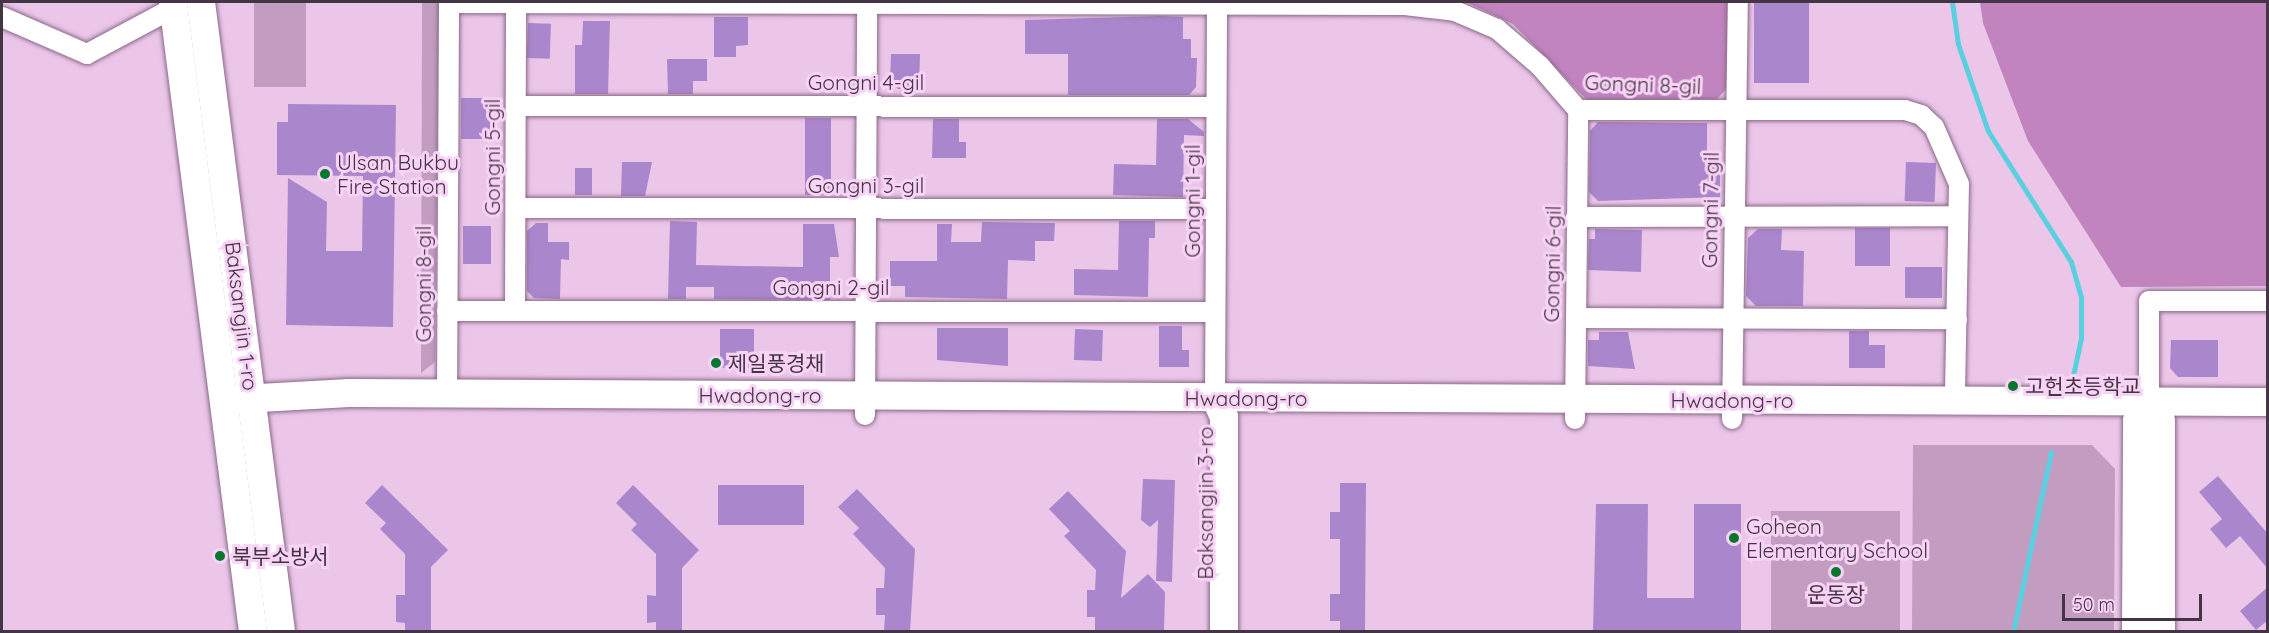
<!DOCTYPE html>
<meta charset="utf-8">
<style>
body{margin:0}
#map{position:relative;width:2269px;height:633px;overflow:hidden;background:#ebc6e9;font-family:Quicksand,"Noto Sans KR",sans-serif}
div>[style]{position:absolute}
.green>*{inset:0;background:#c39dc1;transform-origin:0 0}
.forest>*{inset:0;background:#c184bf}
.stream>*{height:5px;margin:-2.5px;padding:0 2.5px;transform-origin:2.5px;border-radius:2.5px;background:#59d0e0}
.building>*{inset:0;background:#aa86cc;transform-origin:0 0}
.roads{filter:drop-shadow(0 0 2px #8a6989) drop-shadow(0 0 2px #8a6989)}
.street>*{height:20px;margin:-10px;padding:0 10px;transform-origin:10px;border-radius:10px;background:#fff}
.secondary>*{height:28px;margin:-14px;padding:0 14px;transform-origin:14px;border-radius:14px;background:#fff}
.dots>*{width:16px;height:16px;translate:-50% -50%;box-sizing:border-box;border:3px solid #f8d3f6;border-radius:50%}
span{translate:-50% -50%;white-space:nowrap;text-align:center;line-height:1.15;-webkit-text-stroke:6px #f8d3f6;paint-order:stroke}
.street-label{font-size:21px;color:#443544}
.poi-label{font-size:21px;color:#443544}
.left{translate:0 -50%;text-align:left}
.frame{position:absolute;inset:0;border:3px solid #443544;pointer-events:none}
.scale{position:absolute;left:2062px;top:594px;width:140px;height:27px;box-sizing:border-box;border:3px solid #443544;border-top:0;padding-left:8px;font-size:18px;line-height:21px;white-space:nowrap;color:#443544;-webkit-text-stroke:4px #f8d3f6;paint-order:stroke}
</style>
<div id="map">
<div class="green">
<div style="left:254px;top:2px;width:52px;height:85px"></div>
<div style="clip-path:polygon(422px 2px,439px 2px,435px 362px,421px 373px)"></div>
<div style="clip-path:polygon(1913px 445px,2092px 445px,2115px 469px,2114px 631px,1912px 631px)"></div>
<div style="left:1900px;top:511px;width:120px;height:129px;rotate:90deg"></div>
</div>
<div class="forest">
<div style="clip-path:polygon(1466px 2px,1729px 2px,1729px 86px,1717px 99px,1588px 101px,1513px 24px)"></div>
<div style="clip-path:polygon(1980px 2px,2267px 2px,2267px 286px,2121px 287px,2028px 141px,1983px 23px)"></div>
</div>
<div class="stream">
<div style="left:1952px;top:2px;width:42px;rotate:81.9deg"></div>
<div style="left:1958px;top:44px;width:92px;rotate:71deg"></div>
<div style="left:1988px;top:131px;width:155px;rotate:57.6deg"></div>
<div style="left:2071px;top:262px;width:36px;rotate:74deg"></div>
<div style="left:2081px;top:297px;width:41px;rotate:90deg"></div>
<div style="left:2081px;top:338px;width:38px;rotate:102deg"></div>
<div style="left:2013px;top:632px;width:184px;rotate:-78.1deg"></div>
</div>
<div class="building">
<div style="left:1754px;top:2px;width:55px;height:81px"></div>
<div style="clip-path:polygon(1160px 16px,1183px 17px,1183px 39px,1191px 39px,1191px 58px,1197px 58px,1196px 87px,1189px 95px,1068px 95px,1068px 54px,1025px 54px,1025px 20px)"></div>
<div style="clip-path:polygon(714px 17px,748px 17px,748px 45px,736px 46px,736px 57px,714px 57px)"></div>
<div style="clip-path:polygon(583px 21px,610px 21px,608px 94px,575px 94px,575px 45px,582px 45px)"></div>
<div style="left:528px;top:23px;width:23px;height:35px;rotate:2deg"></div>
<div style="clip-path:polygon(891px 54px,920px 54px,919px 89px,898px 89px,890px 81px)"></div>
<div style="clip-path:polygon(667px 59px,707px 59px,707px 81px,693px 81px,693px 94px,668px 94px)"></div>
<div style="left:491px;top:98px;width:41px;height:30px;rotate:90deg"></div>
<div style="clip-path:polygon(288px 104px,396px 105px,393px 327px,286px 325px,288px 178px,327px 202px,326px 251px,362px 251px,363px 176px,277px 175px,277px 122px,288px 122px)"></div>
<div style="left:805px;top:118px;width:26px;height:77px"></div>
<div style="clip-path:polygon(933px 119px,959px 119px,959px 142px,966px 142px,966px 158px,932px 158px)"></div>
<div style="clip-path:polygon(1157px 119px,1188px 119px,1204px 132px,1204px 136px,1184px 135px,1183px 197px,1113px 195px,1114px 164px,1156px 165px)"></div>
<div style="clip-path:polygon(1598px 122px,1707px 123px,1707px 166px,1720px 166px,1720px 197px,1598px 201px,1589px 192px,1590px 131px)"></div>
<div style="clip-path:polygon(622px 162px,652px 162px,645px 196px,621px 196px)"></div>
<div style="left:1906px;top:162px;width:30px;height:39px;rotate:2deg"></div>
<div style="left:575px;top:168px;width:17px;height:27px"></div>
<div style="clip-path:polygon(670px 221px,697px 222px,696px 265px,742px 266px,803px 267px,803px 224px,834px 224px,839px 257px,830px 257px,830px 300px,714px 299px,714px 287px,686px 287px,686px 299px,668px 299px)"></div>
<div style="clip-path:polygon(1119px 221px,1155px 221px,1155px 238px,1149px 238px,1148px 297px,1074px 295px,1074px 269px,1118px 270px)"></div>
<div style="clip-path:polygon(982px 222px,1055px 223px,1054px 241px,1035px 241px,1035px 261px,1008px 260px,1007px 299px,905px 297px,905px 286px,890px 286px,890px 261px,937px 261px,937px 224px,952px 224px,951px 242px,981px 242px)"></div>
<div style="clip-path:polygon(536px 223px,548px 223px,548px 242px,569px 242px,569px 260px,561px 259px,560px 299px,534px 298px,527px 291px,527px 231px)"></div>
<div style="left:463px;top:226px;width:28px;height:38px"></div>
<div style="left:1855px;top:228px;width:35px;height:38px"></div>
<div style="clip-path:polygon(1595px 229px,1642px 230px,1641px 272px,1588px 270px,1589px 239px,1595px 239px)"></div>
<div style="clip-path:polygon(1758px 229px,1782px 229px,1781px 250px,1804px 251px,1803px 306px,1756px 306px,1746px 296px,1748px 238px)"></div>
<div style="left:1905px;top:267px;width:37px;height:31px"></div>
<div style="clip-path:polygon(1159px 326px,1182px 326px,1182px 350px,1189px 350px,1189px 367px,1159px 367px)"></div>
<div style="clip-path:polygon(937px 328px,1008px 328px,1008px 366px,937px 360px)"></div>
<div style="left:720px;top:329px;width:34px;height:39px"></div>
<div style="left:1075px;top:329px;width:28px;height:31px;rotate:2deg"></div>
<div style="clip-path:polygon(1849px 331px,1869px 331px,1869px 345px,1885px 345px,1885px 368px,1849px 368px)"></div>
<div style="clip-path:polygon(1599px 332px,1628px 332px,1635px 369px,1588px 366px,1588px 340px,1599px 340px)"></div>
<div style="clip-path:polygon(2171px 340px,2218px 340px,2218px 377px,2178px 377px,2170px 368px)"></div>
<div style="clip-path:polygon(2218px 476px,2268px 534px,2268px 569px,2240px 536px,2226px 548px,2210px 529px,2222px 519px,2199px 492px)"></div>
<div style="clip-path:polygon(1143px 479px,1175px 480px,1172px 582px,1156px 581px,1158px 520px,1150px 527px,1141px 520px)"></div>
<div style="clip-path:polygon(1340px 483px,1366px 483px,1365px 632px,1340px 632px,1340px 621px,1330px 621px,1330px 594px,1340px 594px,1340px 539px,1330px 539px,1330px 512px,1340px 512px)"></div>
<div style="clip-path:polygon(382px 485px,448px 550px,431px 567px,431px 632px,405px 632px,405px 623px,396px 622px,396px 595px,405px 595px,405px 554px,380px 529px,386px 523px,365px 503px)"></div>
<div style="clip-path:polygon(633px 485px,699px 550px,682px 568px,682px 632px,656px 632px,656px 622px,647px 623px,647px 595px,656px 596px,656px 554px,631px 530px,637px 524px,616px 503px)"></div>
<div style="left:718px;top:485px;width:86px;height:40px"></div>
<div style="clip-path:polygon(857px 489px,915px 549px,910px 632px,884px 632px,885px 615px,876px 615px,876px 588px,884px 588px,885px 568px,853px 534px,859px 528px,838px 507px)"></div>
<div style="clip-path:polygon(1068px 491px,1126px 551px,1121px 598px,1148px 574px,1165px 592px,1164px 632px,1095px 632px,1095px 617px,1087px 617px,1087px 590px,1095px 590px,1096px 570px,1064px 536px,1070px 531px,1049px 509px)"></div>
<div style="clip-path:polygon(1596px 504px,1648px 504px,1647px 598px,1694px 598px,1694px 504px,1741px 504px,1741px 632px,1593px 632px)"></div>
<div style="clip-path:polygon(2268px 587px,2268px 620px,2256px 630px,2240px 611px)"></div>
</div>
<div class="roads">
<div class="street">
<div style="left:2px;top:17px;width:93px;rotate:23.5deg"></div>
<div style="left:87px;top:54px;width:98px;rotate:-28.1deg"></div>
<div style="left:516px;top:106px;width:700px;rotate:0.08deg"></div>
<div style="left:516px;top:208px;width:700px;rotate:0.08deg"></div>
<div style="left:1576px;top:217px;width:382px;rotate:-0.1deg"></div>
<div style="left:447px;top:311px;width:768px;rotate:0.07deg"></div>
<div style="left:515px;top:311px;width:308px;rotate:-89.8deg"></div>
<div style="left:1576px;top:318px;width:381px;rotate:0.2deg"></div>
<div style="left:447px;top:394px;width:391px;rotate:-89.7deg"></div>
<div style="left:449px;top:3px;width:956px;rotate:0.12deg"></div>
<div style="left:1405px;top:5px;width:50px;rotate:6.8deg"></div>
<div style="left:1455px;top:11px;width:46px;rotate:23.2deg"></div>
<div style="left:1497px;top:29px;width:57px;rotate:40.7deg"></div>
<div style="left:1540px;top:66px;width:58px;rotate:49.2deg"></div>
<div style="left:1578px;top:110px;width:327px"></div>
<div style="left:1905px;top:110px;width:17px;rotate:17deg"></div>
<div style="left:1921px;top:115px;width:18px;rotate:43deg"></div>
<div style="left:1934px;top:127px;width:62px;rotate:66.3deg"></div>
<div style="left:1959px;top:184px;width:217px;rotate:91.1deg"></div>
<div style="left:1215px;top:397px;width:393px;rotate:-89.7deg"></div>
<div style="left:2149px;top:402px;width:101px;rotate:-90deg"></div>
<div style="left:2149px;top:301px;width:119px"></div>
<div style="left:865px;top:415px;width:411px;rotate:-89.7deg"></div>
<div style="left:1575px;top:419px;width:309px;rotate:-89.4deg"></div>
<div style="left:1732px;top:419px;width:417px;rotate:-89.2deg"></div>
</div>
<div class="secondary">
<div style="left:173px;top:2px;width:635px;rotate:82.76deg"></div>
<div style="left:201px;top:2px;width:635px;rotate:82.76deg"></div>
<div style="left:1215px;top:397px;width:22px;rotate:66deg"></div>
<div style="left:1224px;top:417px;width:215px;rotate:90deg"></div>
<div style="left:224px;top:400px;width:125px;rotate:-3.2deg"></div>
<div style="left:349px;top:393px;width:1919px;rotate:0.27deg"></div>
<div style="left:2136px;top:632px;width:211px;rotate:-89.7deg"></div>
<div style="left:2137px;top:421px;width:22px;rotate:-58deg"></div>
<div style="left:2149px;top:402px;width:22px;rotate:58deg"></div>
<div style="left:2161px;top:421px;width:211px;rotate:90deg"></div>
</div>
</div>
<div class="dots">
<div style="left:325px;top:174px;background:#06782d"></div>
<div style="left:716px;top:363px;background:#06782d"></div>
<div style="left:2013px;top:386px;background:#06782d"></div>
<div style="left:1734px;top:538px;background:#06782d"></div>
<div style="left:220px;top:556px;background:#06782d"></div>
<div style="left:1836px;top:572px;background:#06782d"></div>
</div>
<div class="street-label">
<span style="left:866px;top:82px">Gongni 4-gil</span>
<span style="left:1643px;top:84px;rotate:2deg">Gongni 8-gil</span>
<span style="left:492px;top:157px;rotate:-90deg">Gongni 5-gil</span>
<span style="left:866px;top:185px">Gongni 3-gil</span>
<span style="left:1192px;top:201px;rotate:-90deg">Gongni 1-gil</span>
<span style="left:1710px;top:210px;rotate:-89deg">Gongni 7-gil</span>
<span style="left:1552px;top:264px;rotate:-89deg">Gongni 6-gil</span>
<span style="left:423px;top:284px;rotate:-90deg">Gongni 8-gil</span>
<span style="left:831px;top:287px">Gongni 2-gil</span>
<span style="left:242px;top:316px;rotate:83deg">Baksangjin 1-ro</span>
<span style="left:760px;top:395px">Hwadong-ro</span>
<span style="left:1246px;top:398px">Hwadong-ro</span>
<span style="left:1732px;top:400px">Hwadong-ro</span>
<span style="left:1205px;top:503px;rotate:-90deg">Baksangjin 3-ro</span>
</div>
<div class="poi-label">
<span class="left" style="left:337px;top:174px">Ulsan Bukbu<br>Fire Station</span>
<span class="left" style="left:728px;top:363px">제일풍경채</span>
<span class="left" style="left:2025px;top:386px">고헌초등학교</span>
<span class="left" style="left:1746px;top:538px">Goheon<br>Elementary School</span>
<span class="left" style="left:232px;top:556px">북부소방서</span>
<span style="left:1836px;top:594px">운동장</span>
</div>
<div class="frame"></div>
<div class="scale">50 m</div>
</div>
